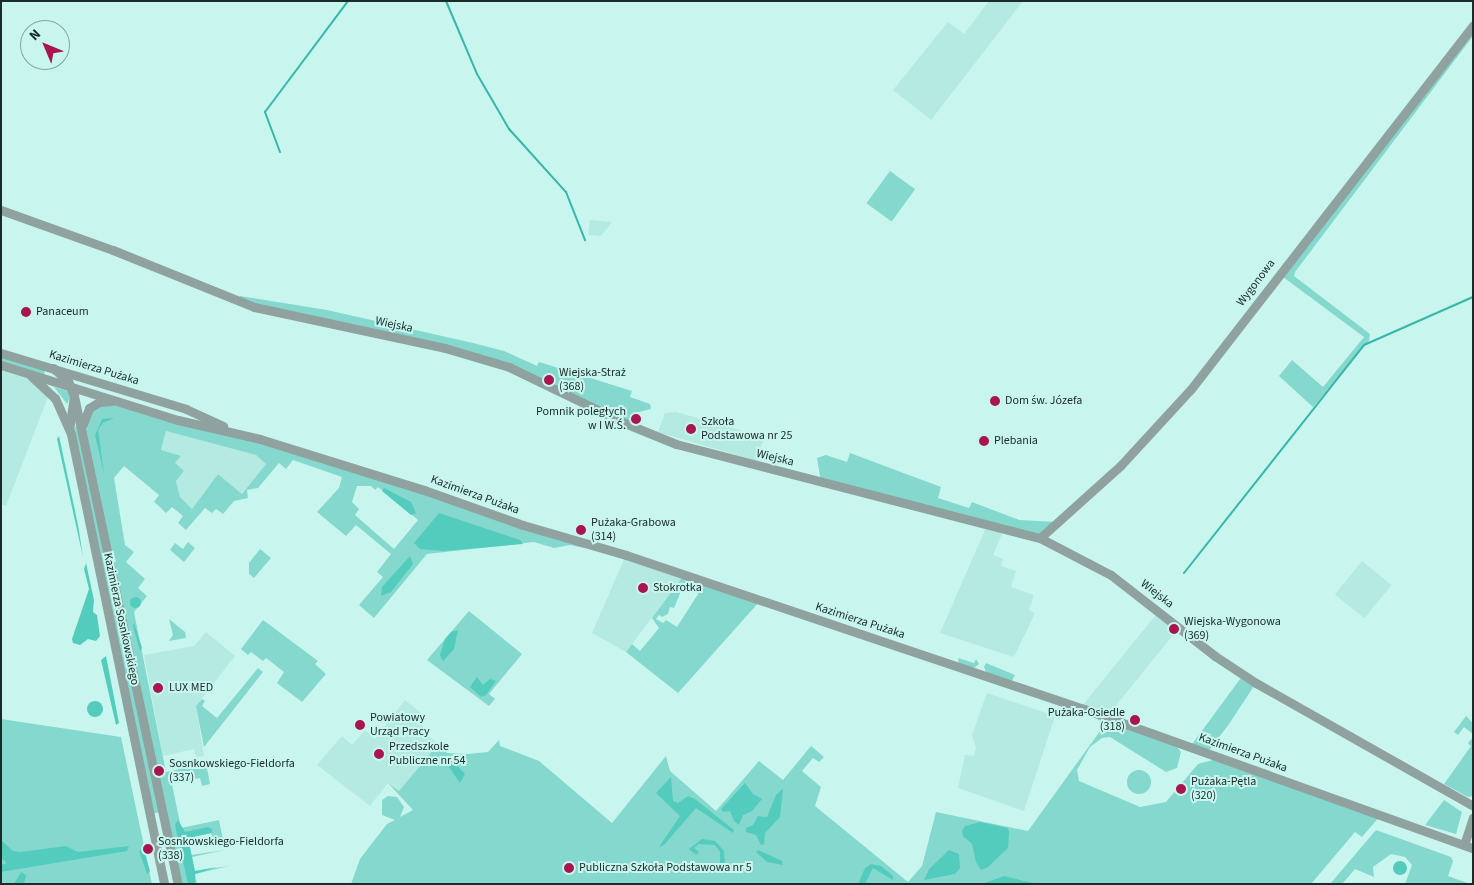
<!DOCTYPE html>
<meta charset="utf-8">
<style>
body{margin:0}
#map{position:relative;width:1474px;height:885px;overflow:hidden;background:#c8f6ef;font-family:"Source Sans 3",sans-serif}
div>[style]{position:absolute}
.built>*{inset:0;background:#b4eae1;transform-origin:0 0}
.green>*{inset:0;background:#85d8cd;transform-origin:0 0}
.round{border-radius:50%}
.forest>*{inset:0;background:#53ccbe}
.stream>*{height:2px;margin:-1px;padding:0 1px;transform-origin:1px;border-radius:1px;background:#37b6a9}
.tertiary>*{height:9px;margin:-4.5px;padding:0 4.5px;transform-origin:4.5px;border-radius:4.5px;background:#90a29f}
.dots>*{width:14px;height:14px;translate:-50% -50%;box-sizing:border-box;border:2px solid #c8f6ef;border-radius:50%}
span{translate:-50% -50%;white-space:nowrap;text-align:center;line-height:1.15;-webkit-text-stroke:4px #c8f6ef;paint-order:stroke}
.street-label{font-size:12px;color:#1a2b29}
.poi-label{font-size:12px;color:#1a2b29}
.left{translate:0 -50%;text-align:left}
.right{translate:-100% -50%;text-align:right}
.frame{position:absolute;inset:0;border:2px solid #1a2b29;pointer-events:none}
.north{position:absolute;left:20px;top:20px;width:50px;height:50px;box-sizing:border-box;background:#c8f6ef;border:1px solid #82a5a0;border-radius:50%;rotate:315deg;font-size:14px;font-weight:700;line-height:20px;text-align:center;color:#1a2b29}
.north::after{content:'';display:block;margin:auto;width:18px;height:22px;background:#a8154f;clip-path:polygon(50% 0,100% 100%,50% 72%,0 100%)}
</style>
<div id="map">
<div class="built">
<div style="clip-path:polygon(989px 1px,1023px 1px,931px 120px,893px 90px,948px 22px,964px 34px)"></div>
<div style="clip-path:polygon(590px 220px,612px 222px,601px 236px,588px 235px)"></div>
<div style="clip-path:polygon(1px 365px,27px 373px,50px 392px,6px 506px,1px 504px)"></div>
<div style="clip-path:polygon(676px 412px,764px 437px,757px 461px,658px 432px,665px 413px)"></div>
<div style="clip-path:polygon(166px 431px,256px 455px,267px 464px,242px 494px,218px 474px,192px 509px,180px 498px,176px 481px,161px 450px)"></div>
<div style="clip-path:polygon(988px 523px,1005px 527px,993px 555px,1003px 559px,1001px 566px,1016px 571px,1011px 587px,1034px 595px,1029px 610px,1035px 613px,1014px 657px,940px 633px)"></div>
<div style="clip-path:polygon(626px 555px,684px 575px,626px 652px,592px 633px)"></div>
<div style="left:1362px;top:561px;width:38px;height:43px;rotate:39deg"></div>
<div style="left:1159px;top:611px;width:26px;height:123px;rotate:39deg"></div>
<div style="clip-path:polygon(206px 632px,235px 656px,196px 706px,204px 756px,196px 757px,194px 749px,163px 756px,144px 655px,194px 646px)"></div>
<div style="clip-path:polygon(987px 693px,1055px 716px,1024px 811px,958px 788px,965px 755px,974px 756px,976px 748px,972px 735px)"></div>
<div style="clip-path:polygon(405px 700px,420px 712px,423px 731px,438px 744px,399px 791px,388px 783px,370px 806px,317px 765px,342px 736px,352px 745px,365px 730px,375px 739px)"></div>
</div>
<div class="green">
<div style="clip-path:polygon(1473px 25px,1473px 36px,1295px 272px,1294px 276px,1370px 334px,1369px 341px,1313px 407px,1279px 376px,1292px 360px,1323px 387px,1364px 337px,1279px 274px)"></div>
<div style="left:890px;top:171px;width:31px;height:40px;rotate:36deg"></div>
<div style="clip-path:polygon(240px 296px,327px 310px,473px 343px,504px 351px,537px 366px,539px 362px,632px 391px,630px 397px,650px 404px,651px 409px,635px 413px,627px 424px,509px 367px,238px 301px)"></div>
<div style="clip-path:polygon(1px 356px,45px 370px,44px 375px,1px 362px)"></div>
<div style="clip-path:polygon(54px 387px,68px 391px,71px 396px,67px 404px)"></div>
<div style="clip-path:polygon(evenodd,105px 401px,200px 425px,586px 543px,584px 548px,570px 545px,554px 548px,534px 542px,427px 554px,374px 618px,359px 605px,383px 577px,377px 572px,391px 554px,356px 525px,346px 536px,317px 512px,339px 488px,342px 477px,293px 460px,286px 469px,279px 463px,258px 488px,247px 490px,248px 498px,234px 501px,223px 514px,216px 509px,212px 513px,205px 508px,186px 530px,178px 523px,183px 516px,172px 507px,166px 513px,160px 507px,154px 502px,159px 495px,124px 466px,114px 478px,125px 545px,134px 552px,126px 562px,145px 579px,138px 588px,147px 596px,134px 612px,166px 772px,206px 763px,210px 784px,202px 786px,200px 778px,172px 784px,181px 828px,219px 820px,223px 840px,213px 842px,211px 833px,188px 838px,191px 855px,225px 850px,192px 857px,194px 871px,229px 866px,195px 874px,197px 884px,178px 884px,83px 434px,89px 408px,105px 401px,166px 431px,256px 455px,266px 464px,242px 494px,218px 474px,192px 509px,180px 497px,176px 481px,184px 471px,175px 463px,181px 456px,161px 450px,166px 431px,105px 401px,357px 486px,371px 486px,375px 490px,378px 487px,418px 520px,394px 549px,355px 515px,359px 509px,352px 502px,357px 486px)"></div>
<div style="clip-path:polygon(78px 426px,159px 812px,153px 814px,73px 427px)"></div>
<div style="clip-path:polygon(850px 453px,941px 487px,938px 498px,969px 508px,972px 502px,1019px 520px,1058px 522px,1042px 535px,821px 482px,817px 458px,826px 455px,847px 462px)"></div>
<div style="clip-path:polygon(188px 542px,195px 548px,184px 562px,170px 550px,175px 543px,183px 549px)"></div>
<div style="clip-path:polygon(260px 549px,271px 558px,254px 578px,249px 574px,249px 563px)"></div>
<div style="clip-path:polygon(evenodd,684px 575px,760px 601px,678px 693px,626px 652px,632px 644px,640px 651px,659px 628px,652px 618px,684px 575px,684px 584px,700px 591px,677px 627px,666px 620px,663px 623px,656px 619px,659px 615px,662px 617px,668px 614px,670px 607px,674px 608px,684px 584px)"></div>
<div style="clip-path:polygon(469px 611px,522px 654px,489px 694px,495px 699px,489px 706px,427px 660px)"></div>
<div style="clip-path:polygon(169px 619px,185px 632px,186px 638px,169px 641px,173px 635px)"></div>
<div style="clip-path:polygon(263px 620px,318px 661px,315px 664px,326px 674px,302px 702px,277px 683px,284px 672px,266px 658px,263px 661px,251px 652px,248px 655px,241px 649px)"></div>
<div style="clip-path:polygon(958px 658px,974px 663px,976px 659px,979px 664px,970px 671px,959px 667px)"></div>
<div style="clip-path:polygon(986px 663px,1015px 675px,1010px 684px,988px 677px,984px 667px)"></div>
<div style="clip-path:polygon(258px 668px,263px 672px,204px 747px,196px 706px,202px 699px,205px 701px,202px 706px,217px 718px)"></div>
<div style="clip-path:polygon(1243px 675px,1256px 683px,1229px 724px,1207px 753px,1190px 747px)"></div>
<div style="clip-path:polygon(1466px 716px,1473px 723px,1473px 734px,1464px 727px,1458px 735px,1454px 732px)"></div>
<div style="clip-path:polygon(1px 719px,121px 737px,152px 884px,1px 884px)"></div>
<div style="clip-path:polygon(1108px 720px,1171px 740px,1181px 752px,1177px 768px,1166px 772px,1110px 737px,1102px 738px,1090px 747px,1077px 770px,1079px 781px,1140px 807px,1166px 802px,1198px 764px,1220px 758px,1380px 816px,1362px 837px,1355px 832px,1311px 884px,351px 884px,360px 859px,387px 824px,395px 820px,382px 815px,382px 800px,388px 796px,397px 797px,404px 807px,400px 817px,413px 810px,388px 783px,399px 791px,438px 744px,447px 753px,468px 754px,488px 752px,499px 740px,500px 746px,539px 761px,612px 823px,666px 756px,670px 771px,716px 811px,759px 761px,783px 780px,811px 746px,824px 757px,819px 762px,813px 758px,802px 771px,821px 787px,815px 806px,908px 882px,922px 866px,936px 812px,1028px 831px)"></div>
<div style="clip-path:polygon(1473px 737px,1473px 796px,1468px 797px,1444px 784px,1471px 746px,1468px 743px)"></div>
<div class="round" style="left:1127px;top:770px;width:24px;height:24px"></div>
<div style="clip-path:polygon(1444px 800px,1462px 812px,1456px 834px,1425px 825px)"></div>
<div style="clip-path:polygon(1376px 830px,1451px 857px,1453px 861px,1448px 876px,1470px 884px,1405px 884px,1412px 865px,1405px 857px,1391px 854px,1373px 867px,1374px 877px,1355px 869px,1342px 884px,1330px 884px)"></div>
</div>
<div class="forest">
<div style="clip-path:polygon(114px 418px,103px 423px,98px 430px,104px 473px,95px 435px,102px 419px)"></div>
<div style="clip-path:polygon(59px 436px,78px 525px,83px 557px,57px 439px)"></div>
<div style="clip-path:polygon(384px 488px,411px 502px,416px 513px,411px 515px,382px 491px)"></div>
<div style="clip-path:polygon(439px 513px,520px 540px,523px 544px,444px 551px,420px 549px,414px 543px)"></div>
<div style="clip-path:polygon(410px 556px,413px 564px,391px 592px,381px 596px,382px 587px)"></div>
<div style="clip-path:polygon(86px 563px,94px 600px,93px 612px,97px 615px,100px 636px,96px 641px,88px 639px,80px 645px,73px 643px,72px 639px,89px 589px,84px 569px)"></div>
<div class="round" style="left:129.5px;top:596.5px;width:11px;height:11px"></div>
<div style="clip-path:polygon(134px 623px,142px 648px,140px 651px,133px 626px)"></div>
<div style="clip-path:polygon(458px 630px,454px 649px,443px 661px,440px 655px,445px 639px,451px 632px)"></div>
<div style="clip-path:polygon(106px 656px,119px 723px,116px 725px,101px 660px)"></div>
<div style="clip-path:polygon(477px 677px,483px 685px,490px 679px,496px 681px,486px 695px,481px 697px,470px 687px)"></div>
<div class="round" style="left:87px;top:701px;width:16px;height:16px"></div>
<div style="clip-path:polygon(452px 760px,465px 774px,460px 783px,449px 767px)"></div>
<div style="clip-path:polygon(671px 777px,673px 801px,678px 803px,688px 796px,695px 799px,734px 830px,733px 833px,696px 808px,664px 845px,659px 847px,680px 816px,656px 793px)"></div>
<div style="clip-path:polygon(745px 783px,753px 794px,762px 799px,752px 811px,743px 815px,739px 825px,734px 821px,730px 811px,723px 812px,721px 809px)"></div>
<div style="clip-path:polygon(783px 789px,780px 817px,765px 833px,764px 844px,761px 845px,756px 835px,746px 832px,746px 828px,753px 825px,758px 816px,767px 817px,776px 795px)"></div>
<div style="clip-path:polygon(178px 820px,185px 832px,208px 827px,212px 829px,212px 833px,188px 838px,195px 871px,217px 867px,195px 874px,195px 884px,188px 884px,175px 825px)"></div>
<div style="clip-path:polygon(980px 822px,1008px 828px,1009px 832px,1008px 848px,988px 867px,981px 870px,976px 862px,972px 844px,963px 836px,962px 831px,965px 826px)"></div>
<div style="clip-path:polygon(702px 839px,715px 841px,724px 851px,725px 864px,720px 874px,711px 867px,713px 863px,719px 867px,720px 862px,720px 852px,715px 845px,699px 844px,694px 848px,699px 852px,696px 855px,689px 849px)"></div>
<div style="clip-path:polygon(1px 840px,13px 851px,20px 852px,66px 846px,78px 852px,129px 846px,127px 851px,1px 872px,1px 865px,7px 863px,1px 858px)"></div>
<div style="clip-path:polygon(143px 847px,150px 871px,147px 874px,139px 851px)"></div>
<div style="clip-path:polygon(758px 850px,782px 861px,783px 865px,767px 862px,756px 852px)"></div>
<div style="clip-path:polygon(949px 850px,959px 854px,960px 868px,955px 874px,924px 880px,929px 869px)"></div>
<div class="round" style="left:1393px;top:861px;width:14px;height:14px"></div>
<div style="clip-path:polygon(871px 864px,881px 866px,893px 876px,893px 880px,873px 868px,865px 884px,858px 884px,865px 868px)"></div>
<div style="clip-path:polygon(21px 872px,26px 875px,24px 884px,14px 884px)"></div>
<div style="clip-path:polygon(1004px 876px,1024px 881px,1039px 884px,982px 884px)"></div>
</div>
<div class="stream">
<div style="left:446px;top:1px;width:79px;rotate:67deg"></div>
<div style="left:477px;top:74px;width:64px;rotate:59.8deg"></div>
<div style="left:509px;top:129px;width:85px;rotate:47.9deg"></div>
<div style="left:566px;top:192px;width:52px;rotate:68.4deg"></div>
<div style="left:280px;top:152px;width:43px;rotate:-110.6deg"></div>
<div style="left:265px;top:112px;width:139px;rotate:-53.2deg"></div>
<div style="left:1184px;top:573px;width:290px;rotate:-51.7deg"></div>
<div style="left:1364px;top:345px;width:119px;rotate:-23.8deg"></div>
</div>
<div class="tertiary">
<div style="left:1px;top:210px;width:119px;rotate:19.7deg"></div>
<div style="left:113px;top:250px;width:152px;rotate:22deg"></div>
<div style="left:254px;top:307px;width:195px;rotate:12.1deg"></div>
<div style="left:445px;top:348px;width:67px;rotate:16.5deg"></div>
<div style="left:509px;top:367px;width:131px;rotate:25.8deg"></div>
<div style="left:627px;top:424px;width:53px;rotate:22.2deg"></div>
<div style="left:676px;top:444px;width:376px;rotate:14.5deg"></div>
<div style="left:1040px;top:538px;width:80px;rotate:27.5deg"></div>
<div style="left:1111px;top:575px;width:132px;rotate:37.9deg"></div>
<div style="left:1215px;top:656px;width:49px;rotate:33.4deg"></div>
<div style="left:1256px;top:683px;width:249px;rotate:29.5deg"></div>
<div style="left:1px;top:353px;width:193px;rotate:16.8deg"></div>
<div style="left:186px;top:409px;width:41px;rotate:24.7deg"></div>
<div style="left:1px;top:365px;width:185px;rotate:17.3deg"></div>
<div style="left:178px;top:420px;width:84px;rotate:13deg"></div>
<div style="left:260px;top:439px;width:172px;rotate:17.3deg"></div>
<div style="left:424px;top:490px;width:105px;rotate:19.5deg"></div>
<div style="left:523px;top:525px;width:107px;rotate:16.2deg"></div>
<div style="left:626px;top:555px;width:483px;rotate:18.6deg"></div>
<div style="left:1084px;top:709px;width:413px;rotate:19.7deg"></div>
<div style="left:53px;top:368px;width:20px;rotate:41deg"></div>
<div style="left:68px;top:381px;width:16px;rotate:68deg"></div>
<div style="left:74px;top:396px;width:499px;rotate:78deg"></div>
<div style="left:31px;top:376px;width:33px;rotate:43deg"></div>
<div style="left:55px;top:398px;width:39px;rotate:66deg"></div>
<div style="left:71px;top:434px;width:460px;rotate:78.3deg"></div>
<div style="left:70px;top:424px;width:28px;rotate:-82deg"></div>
<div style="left:83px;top:424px;width:17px;rotate:-69deg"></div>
<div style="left:89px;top:408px;width:12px;rotate:-31deg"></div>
<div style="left:99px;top:402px;width:13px;rotate:-4deg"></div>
<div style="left:1040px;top:538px;width:109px;rotate:-42deg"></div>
<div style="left:1121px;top:465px;width:103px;rotate:-47.4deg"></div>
<div style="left:1191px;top:389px;width:460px;rotate:-52.2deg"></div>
<div style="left:1464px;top:845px;width:29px;rotate:-72deg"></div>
</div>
<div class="dots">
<div style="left:26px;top:312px;background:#a8154f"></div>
<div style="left:549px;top:380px;background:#a8154f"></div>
<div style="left:995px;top:401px;background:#a8154f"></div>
<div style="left:636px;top:419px;background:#a8154f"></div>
<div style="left:691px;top:429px;background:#a8154f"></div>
<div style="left:984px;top:441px;background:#a8154f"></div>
<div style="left:581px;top:530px;background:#a8154f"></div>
<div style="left:643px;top:588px;background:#a8154f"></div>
<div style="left:1174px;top:629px;background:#a8154f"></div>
<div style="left:158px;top:688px;background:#a8154f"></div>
<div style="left:1135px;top:720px;background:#a8154f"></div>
<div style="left:360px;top:725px;background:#a8154f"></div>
<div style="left:379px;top:754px;background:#a8154f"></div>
<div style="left:159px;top:771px;background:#a8154f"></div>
<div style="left:1181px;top:789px;background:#a8154f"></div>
<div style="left:148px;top:849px;background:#a8154f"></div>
<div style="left:569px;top:868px;background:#a8154f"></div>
</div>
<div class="street-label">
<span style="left:1256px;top:283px;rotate:-53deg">Wygonowa</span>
<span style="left:394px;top:325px;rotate:12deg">Wiejska</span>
<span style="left:94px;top:368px;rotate:17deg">Kazimierza Pużaka</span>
<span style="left:775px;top:458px;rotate:14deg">Wiejska</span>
<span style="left:475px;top:495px;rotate:20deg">Kazimierza Pużaka</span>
<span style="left:1157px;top:594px;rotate:38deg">Wiejska</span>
<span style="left:121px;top:619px;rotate:78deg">Kazimierza Sosnkowskiego</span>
<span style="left:860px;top:621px;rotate:18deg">Kazimierza Pużaka</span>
<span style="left:1243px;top:753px;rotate:20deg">Kazimierza Pużaka</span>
</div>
<div class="poi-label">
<span class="left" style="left:36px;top:312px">Panaceum</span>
<span class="left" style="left:559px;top:380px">Wiejska-Straż<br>(368)</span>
<span class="left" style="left:1005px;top:401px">Dom św. Józefa</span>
<span class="right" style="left:626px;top:419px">Pomnik poległych<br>w I W.Ś.</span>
<span class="left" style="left:701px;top:429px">Szkoła<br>Podstawowa nr 25</span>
<span class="left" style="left:994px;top:441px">Plebania</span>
<span class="left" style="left:591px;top:530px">Pużaka-Grabowa<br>(314)</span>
<span class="left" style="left:653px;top:588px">Stokrotka</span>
<span class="left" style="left:1184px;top:629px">Wiejska-Wygonowa<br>(369)</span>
<span class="left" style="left:169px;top:688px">LUX MED</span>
<span class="right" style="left:1125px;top:720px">Pużaka-Osiedle<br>(318)</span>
<span class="left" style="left:370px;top:725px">Powiatowy<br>Urząd Pracy</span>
<span class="left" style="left:389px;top:754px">Przedszkole<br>Publiczne nr 54</span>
<span class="left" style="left:169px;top:771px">Sosnkowskiego-Fieldorfa<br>(337)</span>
<span class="left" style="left:1191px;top:789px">Pużaka-Pętla<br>(320)</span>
<span class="left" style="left:158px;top:849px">Sosnkowskiego-Fieldorfa<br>(338)</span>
<span class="left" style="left:579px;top:868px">Publiczna Szkoła Podstawowa nr 5</span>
</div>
<div class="frame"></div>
<div class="north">N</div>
</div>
